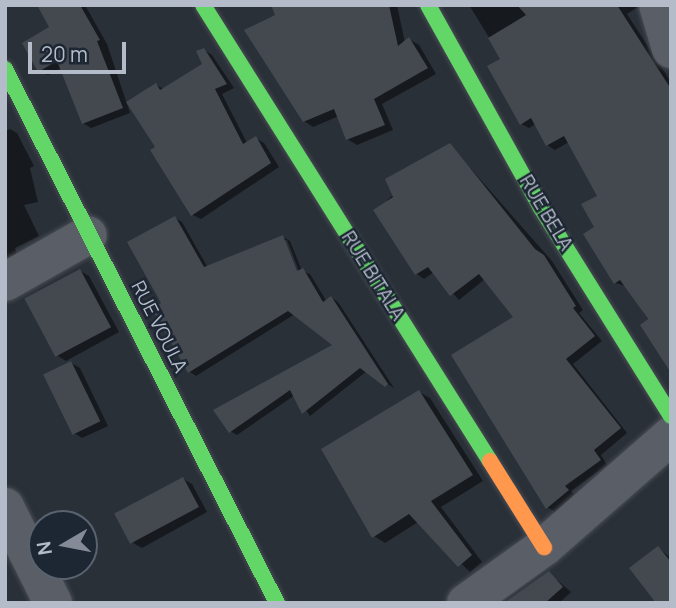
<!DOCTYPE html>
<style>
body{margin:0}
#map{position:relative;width:676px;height:608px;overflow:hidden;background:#2a3038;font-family:Manrope,sans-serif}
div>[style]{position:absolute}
.shadow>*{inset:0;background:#0007}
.building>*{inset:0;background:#444950;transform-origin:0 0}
.roads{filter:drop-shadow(0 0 2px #484c53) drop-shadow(0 0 2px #484c53)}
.street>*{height:38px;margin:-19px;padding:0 19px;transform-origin:19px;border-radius:19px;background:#5a5e66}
.fast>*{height:16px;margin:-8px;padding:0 8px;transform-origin:8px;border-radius:8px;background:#63d668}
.slow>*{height:16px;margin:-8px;padding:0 8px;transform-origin:8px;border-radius:8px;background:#ff974d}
span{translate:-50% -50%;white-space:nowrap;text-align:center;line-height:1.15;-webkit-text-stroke:5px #1d2633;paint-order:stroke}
.street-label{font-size:19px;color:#b4bcc9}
.frame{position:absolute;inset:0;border:7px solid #b4bcc9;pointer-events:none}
.north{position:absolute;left:28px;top:510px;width:70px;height:70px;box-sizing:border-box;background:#1d2633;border:2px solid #59626f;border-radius:50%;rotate:260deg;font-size:19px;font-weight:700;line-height:28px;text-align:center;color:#b4bcc9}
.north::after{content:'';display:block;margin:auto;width:24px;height:32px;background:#848b96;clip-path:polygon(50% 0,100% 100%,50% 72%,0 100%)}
.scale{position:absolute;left:28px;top:42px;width:98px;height:32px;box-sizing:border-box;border:4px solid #b4bcc9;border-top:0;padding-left:9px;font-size:21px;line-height:24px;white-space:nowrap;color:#b4bcc9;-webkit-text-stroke:5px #1d2633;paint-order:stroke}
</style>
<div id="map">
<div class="shadow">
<div style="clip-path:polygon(56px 5px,85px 5px,107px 44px,130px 113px,91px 128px,83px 123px,61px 68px,48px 75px,39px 71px)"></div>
<div style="clip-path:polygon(273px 5px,397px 5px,405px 43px,409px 39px,419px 45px,436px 74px,382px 104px,393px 130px,357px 145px,347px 139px,339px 116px,313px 127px,304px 121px)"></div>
<div style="clip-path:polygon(469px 5px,638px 7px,627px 14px,671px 82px,671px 355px,626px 286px,615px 283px,596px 228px,599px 196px,569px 142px,555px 150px,547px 145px,536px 124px,529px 128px,521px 124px,503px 60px)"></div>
<div style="clip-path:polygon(204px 50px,212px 55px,234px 88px,222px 94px,247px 143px,256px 138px,264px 143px,279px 167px,201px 219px,193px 215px,157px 147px,156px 85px,164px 89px,205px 64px)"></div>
<div style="clip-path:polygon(10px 129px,17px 133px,34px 166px,30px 168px,38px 202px,24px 205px,39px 236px,15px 248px,18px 258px,5px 268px,5px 131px)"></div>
<div style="clip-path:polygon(450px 145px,552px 261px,583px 310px,579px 313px,602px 341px,573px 364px,627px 433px,601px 455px,607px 465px,571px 491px,575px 495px,555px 512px,547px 507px,516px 317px,485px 279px,459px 300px,434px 272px,424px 279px,417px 274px,375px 211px)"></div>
<div style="clip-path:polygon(evenodd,175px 218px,182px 222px,208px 268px,283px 237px,290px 241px,302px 271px,310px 274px,327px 302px,332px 298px,338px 302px,394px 388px,367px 371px,310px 416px,295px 395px,237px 435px,230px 431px,335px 346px,295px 314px,196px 376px,190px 372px,164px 304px,175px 218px,283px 240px,287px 240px,302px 279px,299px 280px,283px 240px)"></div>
<div style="clip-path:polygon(80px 271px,89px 276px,119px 332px,66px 361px,58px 356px)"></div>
<div style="clip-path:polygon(71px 363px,80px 368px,108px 426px,82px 438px,74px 433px)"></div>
<div style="clip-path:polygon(419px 392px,430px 398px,483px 481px,441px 507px,482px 562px,470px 572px,418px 522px,385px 543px,374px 536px)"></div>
<div style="clip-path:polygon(183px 479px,192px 484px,207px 512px,142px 548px,133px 543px)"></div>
<div style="clip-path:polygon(658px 548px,671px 558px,671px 603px)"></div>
<div style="clip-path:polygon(549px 573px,571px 592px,559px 603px,515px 603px)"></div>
</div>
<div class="building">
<div style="clip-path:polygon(37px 5px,80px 5px,100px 40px,97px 41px,123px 108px,82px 124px,57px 61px,38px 72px,22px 43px,49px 27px)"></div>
<div style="clip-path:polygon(271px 5px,389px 5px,398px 46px,409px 37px,428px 68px,374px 99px,385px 125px,346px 140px,334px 109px,303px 122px,244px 30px,275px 15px)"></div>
<div style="clip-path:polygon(517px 5px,617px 5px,671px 89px,671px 373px,640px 325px,648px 319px,620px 280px,614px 284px,583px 234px,594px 227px,581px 204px,597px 196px,564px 136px,546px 146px,531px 118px,520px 125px,487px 66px,500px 59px,488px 38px,526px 15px)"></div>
<div style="clip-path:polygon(204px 48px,227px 84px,215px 89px,243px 144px,256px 136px,271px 163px,191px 216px,150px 150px,155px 147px,126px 102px,156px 83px,160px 90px,202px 64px,196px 51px)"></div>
<div style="clip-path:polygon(450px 143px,535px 249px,544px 255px,576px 306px,573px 308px,595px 336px,566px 359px,621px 428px,594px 450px,601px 460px,565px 486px,569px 490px,546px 509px,451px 355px,513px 317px,479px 274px,450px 296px,428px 267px,415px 275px,373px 210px,393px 197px,385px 179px)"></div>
<div style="clip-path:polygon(175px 216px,204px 267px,283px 235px,297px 271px,303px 268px,323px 302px,331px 296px,388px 384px,385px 387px,360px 368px,302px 414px,290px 390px,229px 433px,213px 410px,332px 345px,288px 311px,188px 373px,152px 309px,161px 303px,127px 242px)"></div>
<div style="left:80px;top:269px;width:66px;height:63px;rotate:62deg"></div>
<div style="left:71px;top:361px;width:67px;height:31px;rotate:64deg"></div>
<div style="clip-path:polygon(419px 390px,473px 475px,431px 501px,472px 555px,458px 567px,409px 514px,372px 538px,321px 449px)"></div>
<div style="left:183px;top:477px;width:34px;height:78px;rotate:62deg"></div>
<div style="clip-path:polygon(658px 546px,671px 562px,671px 603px,656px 603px,629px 568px)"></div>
<div style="clip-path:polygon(549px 571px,563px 587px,545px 603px,504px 603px)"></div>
</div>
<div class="roads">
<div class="street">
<div style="left:658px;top:5px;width:46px;rotate:73.5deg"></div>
<div style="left:5px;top:282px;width:95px;rotate:-29.5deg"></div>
<div style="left:5px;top:507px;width:107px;rotate:63.4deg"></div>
<div style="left:466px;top:603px;width:96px;rotate:-35.7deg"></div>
<div style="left:544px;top:547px;width:169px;rotate:-41.2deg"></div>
</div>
<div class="fast">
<div style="left:203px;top:5px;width:539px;rotate:57.81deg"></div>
<div style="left:428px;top:5px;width:232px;rotate:60.9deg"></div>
<div style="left:541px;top:208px;width:245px;rotate:58deg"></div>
<div style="left:5px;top:69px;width:599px;rotate:63.01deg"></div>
</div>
<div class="slow">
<div style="left:490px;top:461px;width:102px;rotate:57.9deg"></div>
</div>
</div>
<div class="street-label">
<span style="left:546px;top:213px;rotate:59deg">RUE BELA</span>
<span style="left:373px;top:276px;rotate:58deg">RUE BITALA</span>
<span style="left:159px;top:327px;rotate:63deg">RUE VOULA</span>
</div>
<div class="frame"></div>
<div class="north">N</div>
<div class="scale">20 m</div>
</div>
